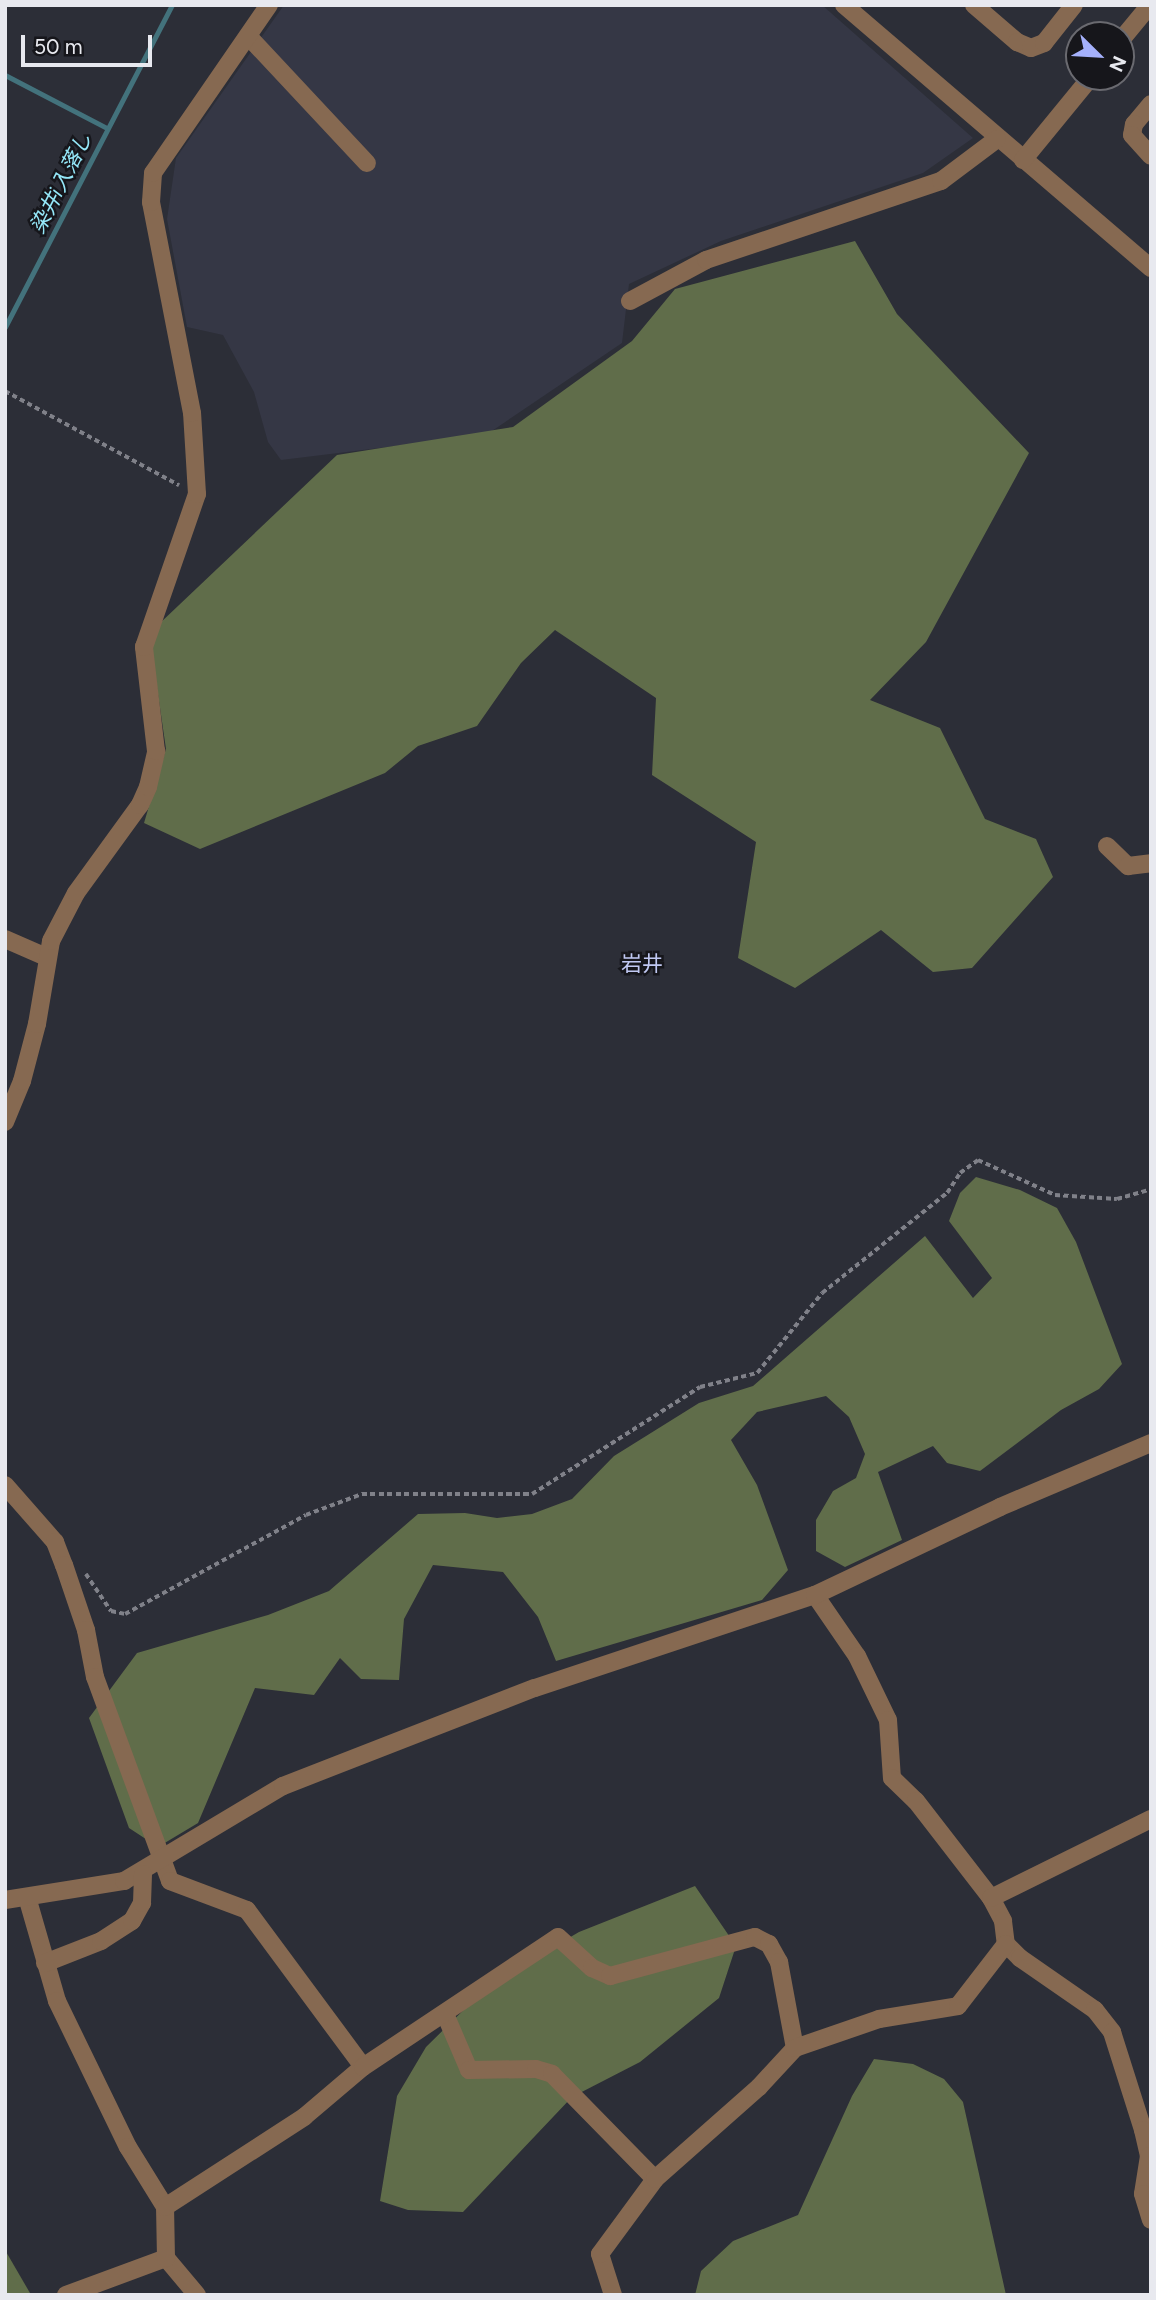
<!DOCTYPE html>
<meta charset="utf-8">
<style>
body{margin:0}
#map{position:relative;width:1156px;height:2300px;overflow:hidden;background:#2c2e37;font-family:Figtree,"Noto Sans JP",sans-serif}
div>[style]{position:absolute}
.built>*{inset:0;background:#353745}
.forest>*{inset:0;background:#606d4a}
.stream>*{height:5px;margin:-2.5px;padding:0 2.5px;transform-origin:2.5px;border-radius:2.5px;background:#43727c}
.path>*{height:3.5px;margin-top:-1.75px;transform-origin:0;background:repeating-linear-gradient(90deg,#808189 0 5px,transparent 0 8.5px)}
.minor>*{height:18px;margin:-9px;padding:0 9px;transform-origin:9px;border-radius:9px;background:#866951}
span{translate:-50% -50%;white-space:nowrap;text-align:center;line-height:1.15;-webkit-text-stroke:5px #16161b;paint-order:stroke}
.water-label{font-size:21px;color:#95e8f9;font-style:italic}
.neighbourhood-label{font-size:21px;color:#c0c8f2}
.frame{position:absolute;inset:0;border:7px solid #e8e9ef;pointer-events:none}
.north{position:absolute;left:1065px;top:21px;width:70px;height:70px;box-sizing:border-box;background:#16161b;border:2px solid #6a6a70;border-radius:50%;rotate:114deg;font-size:19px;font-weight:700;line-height:28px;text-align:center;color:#e8e9ef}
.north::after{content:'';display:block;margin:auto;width:24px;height:32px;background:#a5b1fc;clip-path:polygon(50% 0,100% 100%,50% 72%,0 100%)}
.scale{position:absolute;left:21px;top:35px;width:131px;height:32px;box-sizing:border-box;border:4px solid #e8e9ef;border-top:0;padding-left:9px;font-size:21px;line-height:24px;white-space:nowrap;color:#e8e9ef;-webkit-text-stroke:5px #16161b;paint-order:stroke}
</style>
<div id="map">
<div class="built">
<div style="clip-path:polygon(284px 5px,822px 5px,973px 138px,923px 173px,721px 241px,629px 284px,622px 343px,486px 435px,281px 460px,268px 442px,254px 392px,223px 335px,187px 327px,167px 219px,176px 158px)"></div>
</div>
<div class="forest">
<div style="clip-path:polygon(855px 241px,897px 314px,1029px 453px,926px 642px,870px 700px,940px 728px,985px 819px,1036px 839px,1053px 877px,972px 968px,933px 972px,881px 930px,795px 988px,738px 958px,756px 842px,652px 775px,656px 698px,555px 630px,521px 663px,477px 726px,418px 746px,385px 773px,200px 849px,144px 823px,166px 749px,151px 646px,159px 624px,337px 455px,513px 427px,632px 341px,675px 289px)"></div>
<div style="clip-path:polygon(976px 1177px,1020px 1190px,1057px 1208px,1076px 1242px,1122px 1364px,1099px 1389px,1061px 1410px,980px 1471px,947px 1463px,933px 1446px,878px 1472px,902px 1540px,845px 1567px,816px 1551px,816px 1520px,833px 1491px,856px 1478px,865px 1454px,849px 1417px,826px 1396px,757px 1412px,731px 1440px,757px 1485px,788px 1570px,762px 1600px,556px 1661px,538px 1617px,503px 1572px,433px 1565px,404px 1619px,399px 1680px,361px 1679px,340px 1658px,314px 1695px,255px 1688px,198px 1823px,158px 1847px,129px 1828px,89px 1718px,137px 1653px,268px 1615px,329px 1591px,418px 1514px,465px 1513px,497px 1518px,532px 1514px,572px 1499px,614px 1456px,699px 1403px,753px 1386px,925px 1236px,973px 1298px,992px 1278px,949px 1221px,960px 1193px)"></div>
<div style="clip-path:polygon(695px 1886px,736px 1946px,719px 1998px,640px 2062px,572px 2097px,463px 2212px,408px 2210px,380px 2201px,397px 2096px,426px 2047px,490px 1984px,579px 1932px)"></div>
<div style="clip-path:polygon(874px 2059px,913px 2064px,944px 2079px,963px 2102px,1006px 2295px,695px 2295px,701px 2271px,733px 2241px,798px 2215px,852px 2096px)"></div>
<div style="clip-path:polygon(5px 2250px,30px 2293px,30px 2295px,5px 2295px)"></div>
</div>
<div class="stream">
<div style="left:5px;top:75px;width:115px;rotate:27.5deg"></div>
<div style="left:5px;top:327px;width:363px;rotate:-62.6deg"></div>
</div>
<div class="path">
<div style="left:5px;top:391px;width:198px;rotate:28.4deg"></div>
<div style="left:86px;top:1574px;width:45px;rotate:56deg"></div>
<div style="left:111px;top:1611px;width:14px;rotate:12deg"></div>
<div style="left:125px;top:1614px;width:206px;rotate:-28.7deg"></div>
<div style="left:306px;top:1515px;width:60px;rotate:-20.6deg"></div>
<div style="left:362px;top:1494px;width:170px"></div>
<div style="left:532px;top:1494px;width:199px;rotate:-32.5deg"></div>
<div style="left:700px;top:1387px;width:59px;rotate:-13.8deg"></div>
<div style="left:757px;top:1373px;width:103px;rotate:-50.9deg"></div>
<div style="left:822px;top:1293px;width:160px;rotate:-38.7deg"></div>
<div style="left:947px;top:1193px;width:24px;rotate:-57deg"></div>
<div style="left:960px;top:1173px;width:22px;rotate:-36deg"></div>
<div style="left:978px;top:1160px;width:85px;rotate:24.4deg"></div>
<div style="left:1055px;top:1195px;width:62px;rotate:3.7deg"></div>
<div style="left:1117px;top:1199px;width:35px;rotate:-16deg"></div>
</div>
<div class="minor">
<div style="left:844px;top:5px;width:404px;rotate:40.6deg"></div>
<div style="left:974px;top:5px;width:57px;rotate:40.7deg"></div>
<div style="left:1017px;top:42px;width:15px;rotate:23deg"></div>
<div style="left:1031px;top:48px;width:14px;rotate:-21deg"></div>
<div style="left:1044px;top:43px;width:48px;rotate:-51.7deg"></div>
<div style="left:248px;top:36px;width:174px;rotate:46.9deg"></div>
<div style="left:1121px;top:40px;width:45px;rotate:-50.4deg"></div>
<div style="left:1151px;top:104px;width:26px;rotate:130deg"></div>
<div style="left:1134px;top:124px;width:11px;rotate:100deg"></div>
<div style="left:1132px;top:135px;width:28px;rotate:48deg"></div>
<div style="left:1023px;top:160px;width:107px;rotate:-50.7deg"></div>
<div style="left:630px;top:301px;width:86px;rotate:-28.3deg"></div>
<div style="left:706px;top:260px;width:248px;rotate:-18.6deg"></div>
<div style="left:941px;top:181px;width:70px;rotate:-36.9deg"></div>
<div style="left:1107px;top:846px;width:29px;rotate:44deg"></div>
<div style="left:1128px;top:866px;width:23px;rotate:-7deg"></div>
<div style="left:5px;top:939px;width:45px;rotate:23.7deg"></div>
<div style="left:5px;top:1122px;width:44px;rotate:-67.5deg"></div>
<div style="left:22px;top:1081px;width:59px;rotate:-75.3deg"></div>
<div style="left:37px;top:1024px;width:84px;rotate:-80.4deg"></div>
<div style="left:51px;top:941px;width:54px;rotate:-62.5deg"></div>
<div style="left:76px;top:893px;width:109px;rotate:-54deg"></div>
<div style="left:140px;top:805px;width:20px;rotate:-66deg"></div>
<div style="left:148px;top:787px;width:37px;rotate:-77deg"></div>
<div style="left:156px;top:751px;width:105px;rotate:-96.6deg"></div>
<div style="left:144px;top:647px;width:162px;rotate:-70.9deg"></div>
<div style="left:197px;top:494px;width:81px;rotate:-93.5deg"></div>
<div style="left:192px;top:413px;width:215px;rotate:-101deg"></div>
<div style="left:151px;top:202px;width:29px;rotate:-86deg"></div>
<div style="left:153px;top:173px;width:204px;rotate:-55.4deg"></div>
<div style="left:5px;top:1485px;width:76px;rotate:48.7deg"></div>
<div style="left:55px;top:1542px;width:25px;rotate:69deg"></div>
<div style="left:64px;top:1565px;width:69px;rotate:71.3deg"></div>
<div style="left:86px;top:1630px;width:48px;rotate:79.2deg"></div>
<div style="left:95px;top:1677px;width:217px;rotate:69.8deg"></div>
<div style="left:170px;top:1881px;width:82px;rotate:20.6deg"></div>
<div style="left:247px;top:1910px;width:195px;rotate:53.5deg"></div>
<div style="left:815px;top:1595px;width:74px;rotate:55.5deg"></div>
<div style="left:857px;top:1656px;width:71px;rotate:64.2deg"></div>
<div style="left:888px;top:1720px;width:58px;rotate:86.1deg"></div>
<div style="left:892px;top:1778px;width:33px;rotate:44deg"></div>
<div style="left:916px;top:1801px;width:123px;rotate:52.3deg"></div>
<div style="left:991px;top:1898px;width:26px;rotate:62deg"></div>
<div style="left:1003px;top:1921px;width:23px;rotate:83deg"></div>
<div style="left:1006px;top:1944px;width:20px;rotate:45deg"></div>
<div style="left:1020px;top:1958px;width:91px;rotate:34.7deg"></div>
<div style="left:1095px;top:2010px;width:28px;rotate:52deg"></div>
<div style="left:1112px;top:2032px;width:103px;rotate:72.4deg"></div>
<div style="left:1143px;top:2130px;width:27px;rotate:77deg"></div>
<div style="left:1149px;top:2156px;width:38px;rotate:99deg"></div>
<div style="left:1143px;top:2194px;width:27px;rotate:73deg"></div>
<div style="left:27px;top:1897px;width:108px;rotate:73.9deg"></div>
<div style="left:57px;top:2001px;width:162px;rotate:64.1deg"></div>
<div style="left:128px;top:2147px;width:70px;rotate:58.3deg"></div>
<div style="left:991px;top:1898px;width:178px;rotate:-26.3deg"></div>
<div style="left:5px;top:1900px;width:121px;rotate:-9.1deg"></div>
<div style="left:124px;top:1881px;width:185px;rotate:-30.9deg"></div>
<div style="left:283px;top:1786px;width:270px;rotate:-21.3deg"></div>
<div style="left:535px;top:1688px;width:295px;rotate:-18.4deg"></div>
<div style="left:815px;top:1595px;width:205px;rotate:-25.4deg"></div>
<div style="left:1000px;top:1507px;width:164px;rotate:-23deg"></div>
<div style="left:45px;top:1963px;width:60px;rotate:-21.4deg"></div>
<div style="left:101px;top:1941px;width:37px;rotate:-33deg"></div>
<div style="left:132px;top:1921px;width:21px;rotate:-61deg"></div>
<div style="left:142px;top:1903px;width:29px;rotate:-88deg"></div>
<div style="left:445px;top:2014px;width:61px;rotate:66.8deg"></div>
<div style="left:469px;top:2070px;width:67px;rotate:-0.9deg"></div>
<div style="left:536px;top:2069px;width:17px;rotate:17deg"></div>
<div style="left:552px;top:2074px;width:147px;rotate:45.6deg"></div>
<div style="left:166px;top:2258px;width:48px;rotate:50deg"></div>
<div style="left:66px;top:2295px;width:107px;rotate:-20.3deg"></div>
<div style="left:166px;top:2258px;width:51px;rotate:-91.1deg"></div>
<div style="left:165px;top:2207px;width:166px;rotate:-32.9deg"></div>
<div style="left:304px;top:2117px;width:77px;rotate:-40.3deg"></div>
<div style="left:363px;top:2067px;width:234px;rotate:-33.7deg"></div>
<div style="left:558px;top:1937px;width:46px;rotate:42.4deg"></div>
<div style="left:592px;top:1968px;width:20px;rotate:24deg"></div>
<div style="left:610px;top:1976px;width:150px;rotate:-15.1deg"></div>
<div style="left:755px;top:1937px;width:16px;rotate:27deg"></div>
<div style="left:769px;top:1944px;width:21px;rotate:61deg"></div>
<div style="left:779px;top:1962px;width:87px;rotate:79.5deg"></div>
<div style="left:613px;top:2295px;width:43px;rotate:-107.6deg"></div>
<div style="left:600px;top:2254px;width:93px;rotate:-53.7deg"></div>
<div style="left:655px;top:2179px;width:139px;rotate:-41.5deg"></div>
<div style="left:759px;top:2087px;width:53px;rotate:-47.3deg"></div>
<div style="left:795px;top:2048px;width:89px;rotate:-19deg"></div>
<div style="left:879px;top:2019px;width:80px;rotate:-9.3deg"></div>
<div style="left:958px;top:2006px;width:78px;rotate:-52.3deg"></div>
</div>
<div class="water-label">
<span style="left:61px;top:183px;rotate:-63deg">染井i入落し</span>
</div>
<div class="neighbourhood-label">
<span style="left:642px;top:964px">岩井</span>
</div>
<div class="frame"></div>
<div class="north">N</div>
<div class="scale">50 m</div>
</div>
